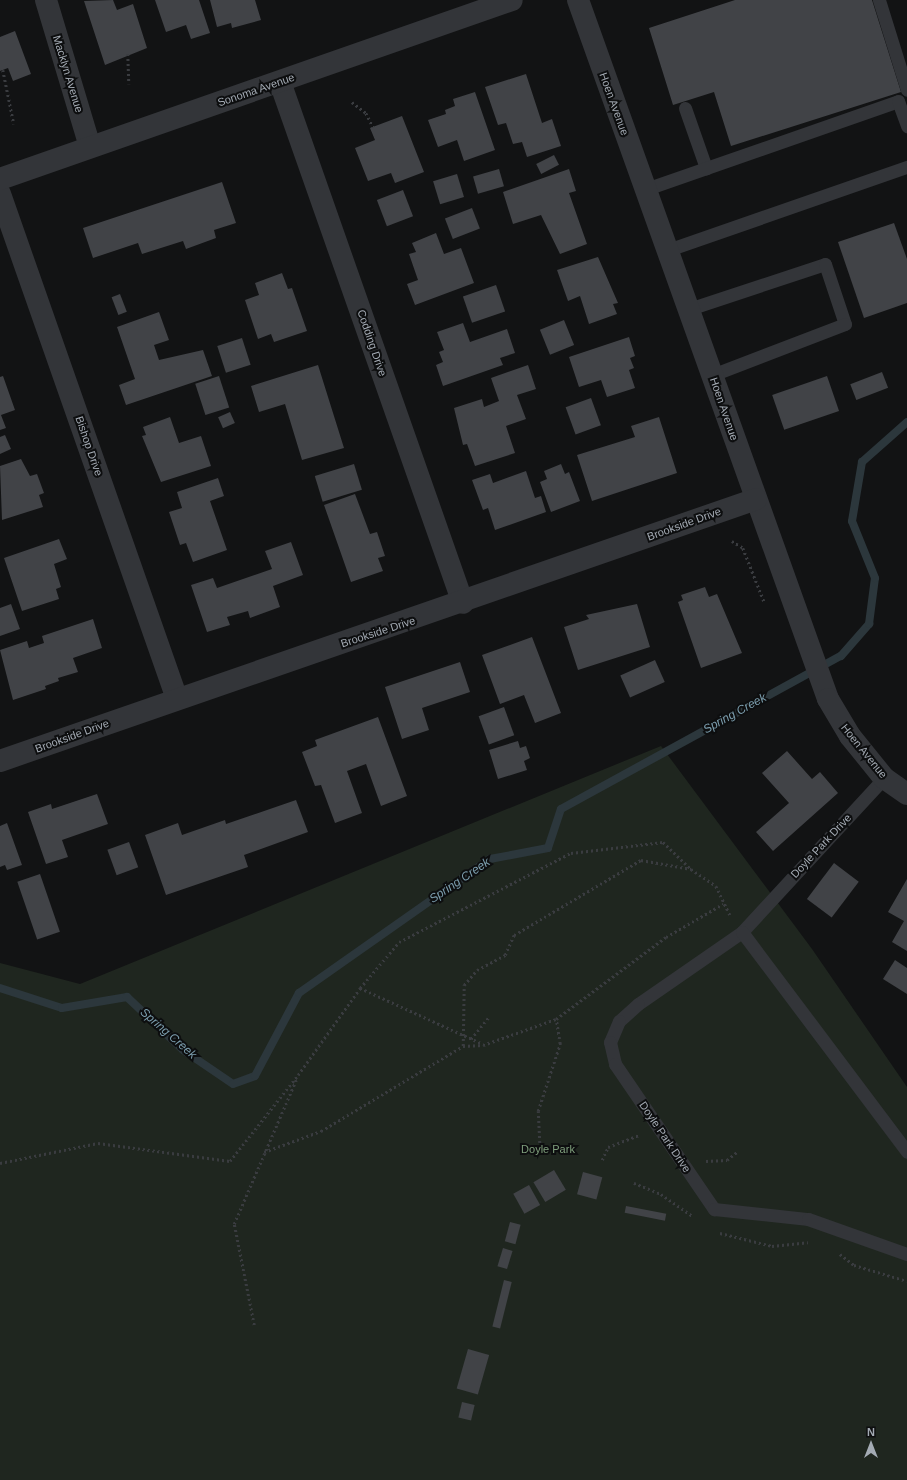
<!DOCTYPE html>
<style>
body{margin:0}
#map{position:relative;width:907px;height:1480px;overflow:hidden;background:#121314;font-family:Helvetica,sans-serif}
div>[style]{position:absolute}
.green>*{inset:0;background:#1f261f}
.stream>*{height:8px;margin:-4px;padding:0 4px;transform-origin:4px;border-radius:4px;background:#2c373c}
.building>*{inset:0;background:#414347;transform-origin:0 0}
.path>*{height:2.5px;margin-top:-1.25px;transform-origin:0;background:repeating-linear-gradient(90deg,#3a3c40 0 2px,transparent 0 5px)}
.service>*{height:13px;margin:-6.5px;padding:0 6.5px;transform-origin:6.5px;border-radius:6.5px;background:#333539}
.minor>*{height:22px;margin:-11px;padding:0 11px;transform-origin:11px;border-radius:11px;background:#333539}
.tertiary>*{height:22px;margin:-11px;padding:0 11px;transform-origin:11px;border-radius:11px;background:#333539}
span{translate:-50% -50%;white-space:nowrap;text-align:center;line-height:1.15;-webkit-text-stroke:4px #0d0e0f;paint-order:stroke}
.street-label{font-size:11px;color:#a4abb4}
.park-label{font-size:11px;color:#7f9e7c}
.water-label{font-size:12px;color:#7c9eae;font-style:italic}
.north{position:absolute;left:851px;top:1424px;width:40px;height:40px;-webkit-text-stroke:3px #0d0e0f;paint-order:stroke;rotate:0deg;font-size:11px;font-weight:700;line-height:16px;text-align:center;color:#a4abb4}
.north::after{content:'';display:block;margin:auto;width:14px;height:18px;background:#a4abb4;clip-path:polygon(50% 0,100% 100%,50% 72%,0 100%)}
</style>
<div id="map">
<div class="green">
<div style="clip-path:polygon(661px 746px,812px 949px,907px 1087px,907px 1480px,0 1480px,0 963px,80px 984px)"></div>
</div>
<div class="stream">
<div style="left:0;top:988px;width:65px;rotate:17.9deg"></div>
<div style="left:62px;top:1008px;width:66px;rotate:-9.6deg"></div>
<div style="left:127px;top:997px;width:77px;rotate:43.4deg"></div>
<div style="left:183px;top:1050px;width:60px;rotate:34.2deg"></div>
<div style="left:233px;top:1084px;width:23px;rotate:-20deg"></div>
<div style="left:255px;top:1076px;width:94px;rotate:-62.1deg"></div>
<div style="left:299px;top:993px;width:233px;rotate:-35.1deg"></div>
<div style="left:490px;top:859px;width:59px;rotate:-10.7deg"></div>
<div style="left:548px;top:848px;width:41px;rotate:-71.6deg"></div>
<div style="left:561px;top:809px;width:319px;rotate:-28.7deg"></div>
<div style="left:841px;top:656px;width:43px;rotate:-48.8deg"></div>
<div style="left:869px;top:624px;width:46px;rotate:-82.6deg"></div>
<div style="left:875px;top:578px;width:61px;rotate:-112deg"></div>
<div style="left:852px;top:521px;width:60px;rotate:-80.4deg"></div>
<div style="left:862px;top:462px;width:60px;rotate:-41.6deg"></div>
</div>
<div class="building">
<div style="clip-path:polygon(113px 0,117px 10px,133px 4px,147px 48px,105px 65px,84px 1px)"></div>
<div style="clip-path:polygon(155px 0,199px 0,210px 33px,191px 39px,186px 25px,166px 32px)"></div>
<div style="clip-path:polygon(210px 0,255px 0,261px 20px,232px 28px,231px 23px,217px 27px)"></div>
<div style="clip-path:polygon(735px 0,872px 0,901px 92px,731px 146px,714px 92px,673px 105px,649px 28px)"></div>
<div style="clip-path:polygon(15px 31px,31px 74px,13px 81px,8px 68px,0 71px,0 37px)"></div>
<div style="clip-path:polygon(526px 74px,542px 123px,552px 119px,561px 146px,527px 157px,522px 142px,513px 144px,506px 123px,498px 125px,485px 87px)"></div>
<div style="clip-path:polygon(475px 92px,495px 150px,464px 161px,457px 140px,438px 147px,428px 120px,446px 114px,445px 110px,455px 106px,453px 99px)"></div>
<div style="clip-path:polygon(402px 116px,424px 172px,395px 183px,391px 173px,368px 181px,355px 148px,375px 140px,370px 128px)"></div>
<div style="left:554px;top:155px;width:11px;height:20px;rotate:63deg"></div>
<div style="left:499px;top:169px;width:18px;height:27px;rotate:74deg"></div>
<div style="clip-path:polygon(569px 169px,576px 191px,569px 193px,587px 244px,560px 254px,541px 215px,513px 224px,503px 192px)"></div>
<div style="left:457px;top:174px;width:24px;height:25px;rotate:73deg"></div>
<div style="clip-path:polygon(222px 182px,236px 223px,214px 230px,216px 238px,186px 249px,183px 241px,142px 254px,138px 243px,93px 258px,83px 228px)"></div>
<div style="left:403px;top:190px;width:28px;height:28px;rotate:69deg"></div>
<div style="left:472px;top:208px;width:22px;height:29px;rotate:69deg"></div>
<div style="clip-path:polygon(894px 223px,907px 259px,907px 303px,864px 318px,838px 242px)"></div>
<div style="clip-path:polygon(436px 233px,444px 254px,461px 248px,474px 283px,415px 305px,407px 284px,418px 280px,409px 254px,416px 252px,412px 243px)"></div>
<div style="clip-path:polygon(598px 257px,618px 303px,613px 304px,617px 314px,589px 324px,580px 296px,568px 301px,557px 270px)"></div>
<div style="clip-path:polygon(282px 273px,288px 289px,292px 288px,307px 331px,274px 342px,271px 334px,258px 339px,245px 300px,259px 295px,255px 283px)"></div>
<div style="left:496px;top:285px;width:28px;height:35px;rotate:71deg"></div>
<div style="left:120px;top:294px;width:19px;height:9px;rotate:69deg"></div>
<div style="clip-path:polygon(159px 312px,169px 340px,154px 345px,159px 360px,203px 350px,212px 376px,126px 405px,119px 385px,135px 379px,117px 327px)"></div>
<div style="left:564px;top:320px;width:27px;height:26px;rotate:68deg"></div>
<div style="clip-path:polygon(463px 323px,470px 342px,507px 329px,515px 353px,500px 358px,503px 365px,443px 386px,436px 365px,443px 362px,439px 352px,444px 350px,437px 332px)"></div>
<div style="clip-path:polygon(629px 337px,635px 356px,630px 358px,634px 368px,629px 370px,635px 388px,607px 397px,601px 380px,579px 387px,569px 357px)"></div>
<div style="left:242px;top:338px;width:28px;height:26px;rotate:72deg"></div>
<div style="clip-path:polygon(318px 365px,344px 448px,302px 460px,285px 404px,259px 412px,251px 386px)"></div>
<div style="clip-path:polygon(528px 365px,536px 389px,517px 395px,526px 419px,506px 426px,515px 453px,475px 466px,467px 444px,463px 445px,454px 408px,482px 399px,484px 407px,499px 401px,491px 378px)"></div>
<div style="left:882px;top:372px;width:17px;height:34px;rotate:69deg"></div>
<div style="clip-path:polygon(3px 376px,15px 410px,1px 415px,6px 428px,0 430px,0 377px)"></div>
<div style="left:219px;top:376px;width:33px;height:25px;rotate:72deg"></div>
<div style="left:827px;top:376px;width:37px;height:58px;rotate:71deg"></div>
<div style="left:591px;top:398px;width:29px;height:27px;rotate:70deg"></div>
<div style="left:230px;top:412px;width:12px;height:13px;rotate:66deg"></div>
<div style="clip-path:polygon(170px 417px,179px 443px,201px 436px,211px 466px,161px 482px,142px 436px,146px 435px,143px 427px)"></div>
<div style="clip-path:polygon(659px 417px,677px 473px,592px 501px,577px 455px,635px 437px,631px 426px)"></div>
<div style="clip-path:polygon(5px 435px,11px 449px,0 454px,0 437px)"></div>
<div style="clip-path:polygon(21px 459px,30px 476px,37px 474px,44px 493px,39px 495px,43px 507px,2px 520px,0 466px)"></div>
<div style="left:354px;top:464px;width:27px;height:41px;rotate:73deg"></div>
<div style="clip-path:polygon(561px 464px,565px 474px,569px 472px,580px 501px,551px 512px,540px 482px,547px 479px,544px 471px)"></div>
<div style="clip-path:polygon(526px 471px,535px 498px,541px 496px,546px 512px,495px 530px,488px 508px,483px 510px,472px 480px,490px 474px,493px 483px)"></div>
<div style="clip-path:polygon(218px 478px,224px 496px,210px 501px,227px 550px,193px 562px,186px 543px,180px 545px,169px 512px,182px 508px,177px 492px)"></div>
<div style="clip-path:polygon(355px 494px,370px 534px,377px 532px,385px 556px,378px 558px,383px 571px,351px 582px,324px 505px)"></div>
<div style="clip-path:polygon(59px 539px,67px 559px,54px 564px,61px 587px,56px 589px,59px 599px,22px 611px,4px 558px)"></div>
<div style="clip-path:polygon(291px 542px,303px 575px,273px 586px,280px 607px,250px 618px,248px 611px,227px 617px,230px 625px,207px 632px,191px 585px,213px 578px,217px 588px,272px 569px,265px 551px)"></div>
<div style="clip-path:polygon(705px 587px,709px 597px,717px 594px,742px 653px,701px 668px,678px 602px,683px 600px,681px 595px)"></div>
<div style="clip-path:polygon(11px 604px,20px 629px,0 636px,0 608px)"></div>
<div style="clip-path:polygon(637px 604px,650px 647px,578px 670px,564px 627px,589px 619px,586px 615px)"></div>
<div style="clip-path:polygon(93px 619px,102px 648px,73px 658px,78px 672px,58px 678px,59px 681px,45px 686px,46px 689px,13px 700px,0 650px,27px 641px,29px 648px,44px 643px,42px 636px)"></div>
<div style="clip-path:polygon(532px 637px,561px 713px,535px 723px,524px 695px,500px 704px,482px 655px)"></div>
<div style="left:655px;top:660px;width:24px;height:38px;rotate:66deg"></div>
<div style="clip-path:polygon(460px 662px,470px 692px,422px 708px,429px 730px,402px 739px,385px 687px)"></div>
<div style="left:504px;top:707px;width:30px;height:27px;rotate:70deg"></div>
<div style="clip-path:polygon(378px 717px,407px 796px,381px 806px,366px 764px,347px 771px,362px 813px,335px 823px,321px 785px,315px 786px,302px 752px,317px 746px,315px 740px)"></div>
<div style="clip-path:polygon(518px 741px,520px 748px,526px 746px,530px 758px,524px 761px,527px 770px,498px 779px,489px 750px)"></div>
<div style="clip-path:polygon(787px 751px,812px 779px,820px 772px,838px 793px,773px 851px,756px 832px,789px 803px,762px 773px)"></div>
<div style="clip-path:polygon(97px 794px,108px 824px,62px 840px,68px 857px,46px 864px,28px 812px,51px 804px,52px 809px)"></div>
<div style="clip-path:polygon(296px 800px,308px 832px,244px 855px,248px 867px,166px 895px,145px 835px,178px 823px,182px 835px,225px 820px,226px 824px)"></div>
<div style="clip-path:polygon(7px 823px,22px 865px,7px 870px,5px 865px,0 867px,0 826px)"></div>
<div style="left:129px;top:842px;width:27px;height:23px;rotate:70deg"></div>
<div style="left:834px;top:863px;width:31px;height:45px;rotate:37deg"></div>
<div style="left:40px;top:874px;width:61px;height:24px;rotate:71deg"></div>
<div style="clip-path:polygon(907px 879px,907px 951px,892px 942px,904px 921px,888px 912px)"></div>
<div style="clip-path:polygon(895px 960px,907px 968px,907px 994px,883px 979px)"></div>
<div style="left:554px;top:1170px;width:23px;height:24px;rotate:59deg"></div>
<div style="left:583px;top:1172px;width:20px;height:23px;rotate:15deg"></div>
<div style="left:529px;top:1185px;width:23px;height:18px;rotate:61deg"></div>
<div style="left:626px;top:1206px;width:41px;height:7px;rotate:11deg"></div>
<div style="left:510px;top:1222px;width:11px;height:20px;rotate:15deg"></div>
<div style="left:503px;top:1248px;width:10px;height:19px;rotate:17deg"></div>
<div style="left:504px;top:1280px;width:8px;height:48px;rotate:14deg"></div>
<div style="left:468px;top:1349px;width:22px;height:41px;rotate:16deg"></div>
<div style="left:462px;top:1402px;width:13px;height:16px;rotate:13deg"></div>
</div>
<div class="path">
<div style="left:128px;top:54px;width:30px;rotate:88deg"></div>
<div style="left:3px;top:70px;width:55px;rotate:78.5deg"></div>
<div style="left:352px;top:102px;width:18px;rotate:38deg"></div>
<div style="left:366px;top:113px;width:16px;rotate:63deg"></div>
<div style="left:732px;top:541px;width:13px;rotate:32deg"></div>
<div style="left:743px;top:548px;width:57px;rotate:68.4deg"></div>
<div style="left:360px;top:988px;width:135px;rotate:24.5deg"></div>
<div style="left:471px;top:1039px;width:28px;rotate:-51deg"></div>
<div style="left:463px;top:1046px;width:61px;rotate:-89.1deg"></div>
<div style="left:464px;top:985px;width:20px;rotate:-49deg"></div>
<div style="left:477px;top:970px;width:32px;rotate:-28deg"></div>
<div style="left:505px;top:955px;width:22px;rotate:-66deg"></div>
<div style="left:514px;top:935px;width:147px;rotate:-30.6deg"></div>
<div style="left:641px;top:860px;width:51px;rotate:10.2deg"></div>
<div style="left:264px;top:1152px;width:61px;rotate:-20.2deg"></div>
<div style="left:321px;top:1131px;width:165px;rotate:-30.9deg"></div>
<div style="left:463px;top:1046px;width:20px;rotate:-3deg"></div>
<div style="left:483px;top:1045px;width:77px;rotate:-19.6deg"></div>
<div style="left:556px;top:1019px;width:137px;rotate:-36.7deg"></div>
<div style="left:666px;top:937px;width:66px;rotate:-30.1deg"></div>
<div style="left:540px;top:1153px;width:42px;rotate:-92.7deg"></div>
<div style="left:538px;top:1111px;width:71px;rotate:-71.8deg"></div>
<div style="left:560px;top:1044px;width:25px;rotate:-99deg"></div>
<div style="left:602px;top:1160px;width:14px;rotate:-65deg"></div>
<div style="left:608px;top:1147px;width:33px;rotate:-21deg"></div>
<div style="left:706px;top:1161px;width:21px;rotate:-3deg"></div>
<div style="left:727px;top:1160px;width:14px;rotate:-39deg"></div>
<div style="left:0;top:1163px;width:100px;rotate:-11.5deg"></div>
<div style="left:98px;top:1143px;width:133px;rotate:7.8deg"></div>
<div style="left:230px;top:1161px;width:110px;rotate:-51.7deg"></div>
<div style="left:298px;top:1075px;width:107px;rotate:-54.5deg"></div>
<div style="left:360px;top:988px;width:60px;rotate:-49.7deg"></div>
<div style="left:399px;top:942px;width:194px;rotate:-27.4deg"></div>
<div style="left:571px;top:853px;width:93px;rotate:-6.8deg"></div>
<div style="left:663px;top:842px;width:39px;rotate:44deg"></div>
<div style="left:691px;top:869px;width:30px;rotate:34deg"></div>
<div style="left:716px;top:886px;width:32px;rotate:64deg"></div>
<div style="left:634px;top:1183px;width:29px;rotate:22deg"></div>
<div style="left:661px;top:1194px;width:38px;rotate:35deg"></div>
<div style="left:720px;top:1233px;width:54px;rotate:14deg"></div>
<div style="left:772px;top:1246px;width:36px;rotate:-6deg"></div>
<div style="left:840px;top:1254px;width:18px;rotate:38deg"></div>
<div style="left:854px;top:1265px;width:55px;rotate:16.8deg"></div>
<div style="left:254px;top:1325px;width:103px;rotate:-101.2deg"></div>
<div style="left:234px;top:1224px;width:157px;rotate:-66.7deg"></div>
</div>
<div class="service">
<div style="left:879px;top:0;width:94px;rotate:72.7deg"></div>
<div style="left:685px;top:108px;width:64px;rotate:70.7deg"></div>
<div style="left:646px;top:189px;width:267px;rotate:-19.2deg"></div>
<div style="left:898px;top:101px;width:27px;rotate:70deg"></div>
<div style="left:668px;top:250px;width:253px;rotate:-19.2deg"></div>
<div style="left:689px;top:309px;width:143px;rotate:-18.3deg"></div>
<div style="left:825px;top:264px;width:63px;rotate:71.6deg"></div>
<div style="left:845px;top:324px;width:142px;rotate:159deg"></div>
<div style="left:884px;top:778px;width:209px;rotate:132.7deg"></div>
<div style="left:742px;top:932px;width:126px;rotate:145.3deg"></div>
<div style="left:638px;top:1004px;width:25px;rotate:138deg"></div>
<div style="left:619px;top:1021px;width:23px;rotate:113deg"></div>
<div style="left:610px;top:1042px;width:23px;rotate:77deg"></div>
<div style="left:615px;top:1064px;width:176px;rotate:55.7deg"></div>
<div style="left:714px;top:1209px;width:95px;rotate:6.1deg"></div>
<div style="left:808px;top:1219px;width:105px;rotate:19.5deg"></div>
<div style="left:742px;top:932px;width:275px;rotate:53.1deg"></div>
</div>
<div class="minor">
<div style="left:46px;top:0;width:153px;rotate:73.3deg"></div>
<div style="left:578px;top:0;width:742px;rotate:70.32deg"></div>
<div style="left:828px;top:699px;width:43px;rotate:59.3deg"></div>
<div style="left:850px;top:736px;width:54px;rotate:51deg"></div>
<div style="left:884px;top:778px;width:28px;rotate:35deg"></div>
<div style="left:280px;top:82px;width:552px;rotate:70.65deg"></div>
<div style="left:0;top:194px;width:535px;rotate:70.68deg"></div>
<div style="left:0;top:761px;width:800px;rotate:-19.11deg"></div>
</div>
<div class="tertiary">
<div style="left:0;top:179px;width:542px;rotate:-19.27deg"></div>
</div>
<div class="street-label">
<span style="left:68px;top:74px;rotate:73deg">Macklyn Avenue</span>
<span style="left:256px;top:90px;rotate:-19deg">Sonoma Avenue</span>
<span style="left:614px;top:104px;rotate:70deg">Hoen Avenue</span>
<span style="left:372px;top:343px;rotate:71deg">Codding Drive</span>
<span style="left:724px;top:409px;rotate:71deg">Hoen Avenue</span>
<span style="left:89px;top:446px;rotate:71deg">Bishop Drive</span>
<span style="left:684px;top:524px;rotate:-20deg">Brookside Drive</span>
<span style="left:378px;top:632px;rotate:-18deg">Brookside Drive</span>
<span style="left:72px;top:736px;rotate:-20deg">Brookside Drive</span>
<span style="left:864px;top:751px;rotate:51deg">Hoen Avenue</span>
<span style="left:821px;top:846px;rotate:-47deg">Doyle Park Drive</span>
<span style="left:665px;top:1137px;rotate:56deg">Doyle Park Drive</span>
</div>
<div class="park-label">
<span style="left:548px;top:1149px">Doyle Park</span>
</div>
<div class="water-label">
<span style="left:735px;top:714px;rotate:-29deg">Spring Creek</span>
<span style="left:460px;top:881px;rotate:-34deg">Spring Creek</span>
<span style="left:168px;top:1034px;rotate:41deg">Spring Creek</span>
</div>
<div class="north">N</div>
</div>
